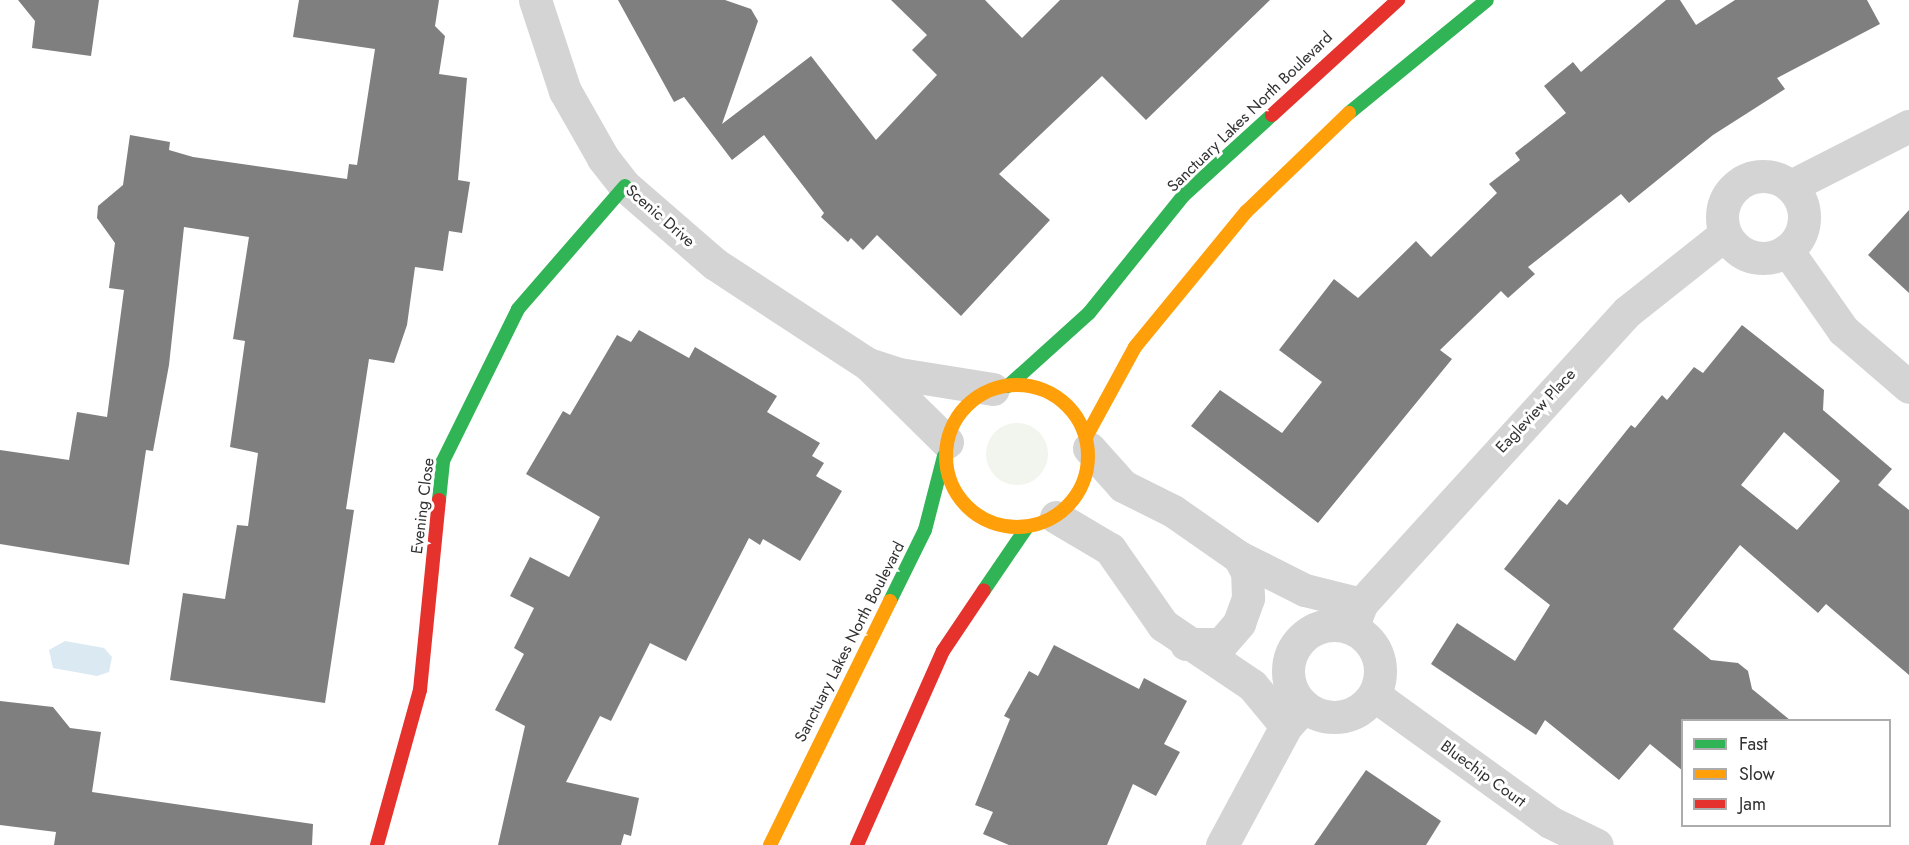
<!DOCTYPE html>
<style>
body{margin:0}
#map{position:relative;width:1909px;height:845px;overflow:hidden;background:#fff;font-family:Jost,sans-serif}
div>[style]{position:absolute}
.green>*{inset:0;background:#f1f5ed}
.round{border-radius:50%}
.water>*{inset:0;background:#dbe9f2}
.building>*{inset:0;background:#7f7f7f}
.street>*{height:33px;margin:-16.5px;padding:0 16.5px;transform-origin:16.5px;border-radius:16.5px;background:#d4d4d4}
.street>.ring{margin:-16.5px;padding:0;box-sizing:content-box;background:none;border:33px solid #d4d4d4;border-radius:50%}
.fast>*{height:14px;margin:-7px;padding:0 7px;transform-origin:7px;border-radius:7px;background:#30b455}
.slow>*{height:14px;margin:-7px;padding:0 7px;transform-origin:7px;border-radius:7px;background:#ff9f0a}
.slow>.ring{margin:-7px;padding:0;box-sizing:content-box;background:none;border:14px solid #ff9f0a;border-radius:50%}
.jam>*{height:14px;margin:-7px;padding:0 7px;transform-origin:7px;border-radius:7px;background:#e5322d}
span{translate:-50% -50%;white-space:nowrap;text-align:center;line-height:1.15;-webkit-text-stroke:6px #fff;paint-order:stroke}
.street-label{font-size:16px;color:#303030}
.legend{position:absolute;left:1681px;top:719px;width:210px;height:108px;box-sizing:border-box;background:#fff;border:2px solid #acacac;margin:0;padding:8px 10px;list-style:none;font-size:18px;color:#303030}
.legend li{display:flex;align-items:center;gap:12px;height:30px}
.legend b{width:30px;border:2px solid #acacac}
</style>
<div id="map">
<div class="green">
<div class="round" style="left:986px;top:423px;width:62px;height:62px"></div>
</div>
<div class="water">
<div style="clip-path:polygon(65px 641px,104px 648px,112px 657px,109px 672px,97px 676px,53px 668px,49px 650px)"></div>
</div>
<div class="building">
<div style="clip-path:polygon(18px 0,99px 0,91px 56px,32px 48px,35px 21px)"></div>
<div style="clip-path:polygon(299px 0,439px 0,435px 26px,445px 36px,439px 74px,467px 78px,458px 180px,470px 182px,462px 233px,449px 231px,443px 271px,415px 267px,407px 325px,394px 363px,369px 359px,346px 509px,354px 510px,325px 703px,170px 680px,183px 593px,225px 599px,237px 525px,248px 526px,258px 453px,230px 447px,245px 341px,233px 339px,249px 237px,184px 227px,169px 365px,153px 451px,146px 450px,129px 565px,0 544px,0 450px,69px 460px,77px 412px,107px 417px,124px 290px,109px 288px,115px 243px,97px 218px,98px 206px,123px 185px,130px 135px,170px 142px,169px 150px,193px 157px,347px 179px,349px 164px,357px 165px,375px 49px,293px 37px)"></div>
<div style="clip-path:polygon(618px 0,725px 0,751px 9px,758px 21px,722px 124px,811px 56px,876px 140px,937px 75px,912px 50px,927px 35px,891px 0,985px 0,1022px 38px,1060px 0,1270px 0,1146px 120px,1102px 76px,999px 174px,1050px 220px,961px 316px,877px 235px,863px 250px,851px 238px,848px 242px,821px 217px,824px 213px,764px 135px,732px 160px,684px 97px,674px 102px)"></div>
<div style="clip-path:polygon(1666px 0,1680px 0,1696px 25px,1735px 0,1867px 0,1880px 24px,1777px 78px,1785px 89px,1713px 135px,1629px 203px,1621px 194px,1528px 267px,1535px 274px,1508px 298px,1501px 291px,1440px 350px,1452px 359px,1318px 523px,1191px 426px,1220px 390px,1282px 433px,1322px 382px,1279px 350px,1334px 279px,1358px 298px,1416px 241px,1431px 257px,1497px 193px,1489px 184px,1520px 160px,1515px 153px,1566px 113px,1544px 86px,1573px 62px,1581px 72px)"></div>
<div style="clip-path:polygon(1909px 210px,1909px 293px,1868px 255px)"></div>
<div style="clip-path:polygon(evenodd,1742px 325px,1824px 390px,1823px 410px,1892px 469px,1878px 485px,1909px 510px,1909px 675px,1826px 604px,1818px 613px,1740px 545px,1673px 629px,1711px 660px,1738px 663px,1748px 671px,1752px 689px,1790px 720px,1683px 720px,1683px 771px,1650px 744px,1619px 780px,1545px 720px,1536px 735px,1431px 664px,1457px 623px,1515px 661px,1550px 605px,1504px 569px,1559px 499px,1567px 505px,1631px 425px,1635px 428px,1662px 395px,1667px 400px,1694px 367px,1703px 373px,1742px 325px,1784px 432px,1840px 481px,1797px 530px,1741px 485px,1784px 432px)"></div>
<div style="clip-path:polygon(639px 330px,689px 358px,695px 347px,777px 396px,767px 412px,820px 443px,812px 456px,824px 463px,816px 476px,842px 491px,800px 561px,763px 539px,760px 545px,749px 538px,686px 661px,650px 643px,611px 721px,600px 716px,566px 782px,639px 798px,631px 836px,624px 834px,621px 845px,498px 845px,525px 726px,495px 710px,524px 654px,514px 648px,534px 608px,510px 596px,530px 557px,569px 577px,600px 517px,526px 474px,563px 411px,570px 415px,617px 335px,631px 342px)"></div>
<div style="clip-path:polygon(1054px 645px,1139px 689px,1144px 678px,1187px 701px,1164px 744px,1180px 752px,1156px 796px,1133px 784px,1107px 845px,1009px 845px,983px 834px,993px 812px,975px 805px,1010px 719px,1004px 716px,1029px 671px,1038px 676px)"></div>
<div style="clip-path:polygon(0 701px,53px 707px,70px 728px,101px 732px,92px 792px,313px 824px,312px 845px,54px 845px,56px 832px,0 825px)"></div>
<div style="clip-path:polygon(1366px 770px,1441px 821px,1426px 845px,1314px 845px)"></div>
</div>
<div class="street">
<div style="left:535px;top:0;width:96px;rotate:71.8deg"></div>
<div style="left:565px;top:91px;width:77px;rotate:60.4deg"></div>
<div style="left:603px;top:158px;width:36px;rotate:52deg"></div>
<div style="left:625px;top:186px;width:119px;rotate:40.9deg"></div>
<div style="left:715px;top:264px;width:183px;rotate:33.2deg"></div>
<div style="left:868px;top:364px;width:33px;rotate:18deg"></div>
<div style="left:899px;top:374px;width:95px;rotate:9.1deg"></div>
<div class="ring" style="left:1722px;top:176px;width:49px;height:49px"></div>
<div style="left:1791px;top:186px;width:132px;rotate:-27deg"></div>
<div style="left:1787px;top:250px;width:98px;rotate:55deg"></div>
<div style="left:1843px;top:330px;width:87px;rotate:40.8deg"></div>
<div style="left:868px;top:364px;width:111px;rotate:44.6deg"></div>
<div style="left:1089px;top:448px;width:51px;rotate:48.2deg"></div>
<div style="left:1123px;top:486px;width:56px;rotate:26.6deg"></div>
<div style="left:1173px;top:511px;width:80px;rotate:34.9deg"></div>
<div style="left:1239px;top:557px;width:74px;rotate:26.6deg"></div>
<div style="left:1305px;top:590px;width:58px;rotate:14deg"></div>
<div style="left:1056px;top:517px;width:63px;rotate:30.7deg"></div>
<div style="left:1110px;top:549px;width:93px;rotate:55.1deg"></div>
<div style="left:1163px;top:625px;width:107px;rotate:34deg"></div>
<div style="left:1252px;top:685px;width:53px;rotate:50.3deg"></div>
<div class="ring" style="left:1288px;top:625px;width:59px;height:59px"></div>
<div style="left:1352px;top:628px;width:26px;rotate:-69deg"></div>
<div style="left:1361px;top:604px;width:396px;rotate:-47.7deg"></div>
<div style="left:1628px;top:311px;width:124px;rotate:-38.4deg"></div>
<div style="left:1186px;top:644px;width:35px"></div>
<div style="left:1221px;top:644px;width:28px;rotate:-49deg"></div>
<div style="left:1239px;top:623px;width:27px;rotate:-70deg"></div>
<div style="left:1248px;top:598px;width:26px;rotate:-92deg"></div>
<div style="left:1247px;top:572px;width:17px;rotate:-118deg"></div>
<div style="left:1374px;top:695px;width:217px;rotate:35.8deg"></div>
<div style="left:1550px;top:822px;width:52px;rotate:26.1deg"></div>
<div style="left:1222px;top:845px;width:135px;rotate:-61.7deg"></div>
<div style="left:1286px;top:726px;width:22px;rotate:-47deg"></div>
</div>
<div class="fast">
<div style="left:1349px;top:113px;width:178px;rotate:-39.3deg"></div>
<div style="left:1008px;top:386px;width:109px;rotate:-42deg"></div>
<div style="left:1089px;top:313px;width:151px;rotate:-51.2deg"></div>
<div style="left:1184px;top:195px;width:119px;rotate:-42.3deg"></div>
<div style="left:439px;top:500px;width:39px;rotate:-84deg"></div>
<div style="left:443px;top:461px;width:169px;rotate:-63.7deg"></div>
<div style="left:518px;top:309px;width:163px;rotate:-49deg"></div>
<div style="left:984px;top:590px;width:76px;rotate:-55.7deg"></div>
<div style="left:890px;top:601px;width:79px;rotate:-63.8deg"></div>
<div style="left:925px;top:530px;width:76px;rotate:-75.6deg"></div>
</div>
<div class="slow">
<div class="ring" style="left:946px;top:385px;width:128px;height:128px"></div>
<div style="left:1086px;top:437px;width:102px;rotate:-61.4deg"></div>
<div style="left:1135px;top:347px;width:175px;rotate:-50.6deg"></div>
<div style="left:1246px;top:212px;width:143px;rotate:-43.9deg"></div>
<div style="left:770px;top:845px;width:272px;rotate:-63.8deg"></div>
</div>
<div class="jam">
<div style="left:1272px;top:115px;width:171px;rotate:-42.4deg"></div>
<div style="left:377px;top:845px;width:161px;rotate:-74.5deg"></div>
<div style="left:420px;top:690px;width:191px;rotate:-84.3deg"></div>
<div style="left:857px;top:845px;width:212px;rotate:-66.1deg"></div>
<div style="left:943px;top:651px;width:73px;rotate:-56.1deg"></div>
</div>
<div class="street-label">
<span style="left:1250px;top:112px;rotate:-44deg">Sanctuary Lakes North Boulevard</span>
<span style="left:660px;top:216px;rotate:41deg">Scenic Drive</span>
<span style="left:1536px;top:411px;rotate:-47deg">Eagleview Place</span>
<span style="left:423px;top:506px;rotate:-83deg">Evening Close</span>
<span style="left:850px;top:642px;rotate:-63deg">Sanctuary Lakes North Boulevard</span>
<span style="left:1483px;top:774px;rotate:36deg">Bluechip Court</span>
</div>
<ul class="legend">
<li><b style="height:8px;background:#30b455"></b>Fast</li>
<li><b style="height:8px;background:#ff9f0a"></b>Slow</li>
<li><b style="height:8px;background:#e5322d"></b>Jam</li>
</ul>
</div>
